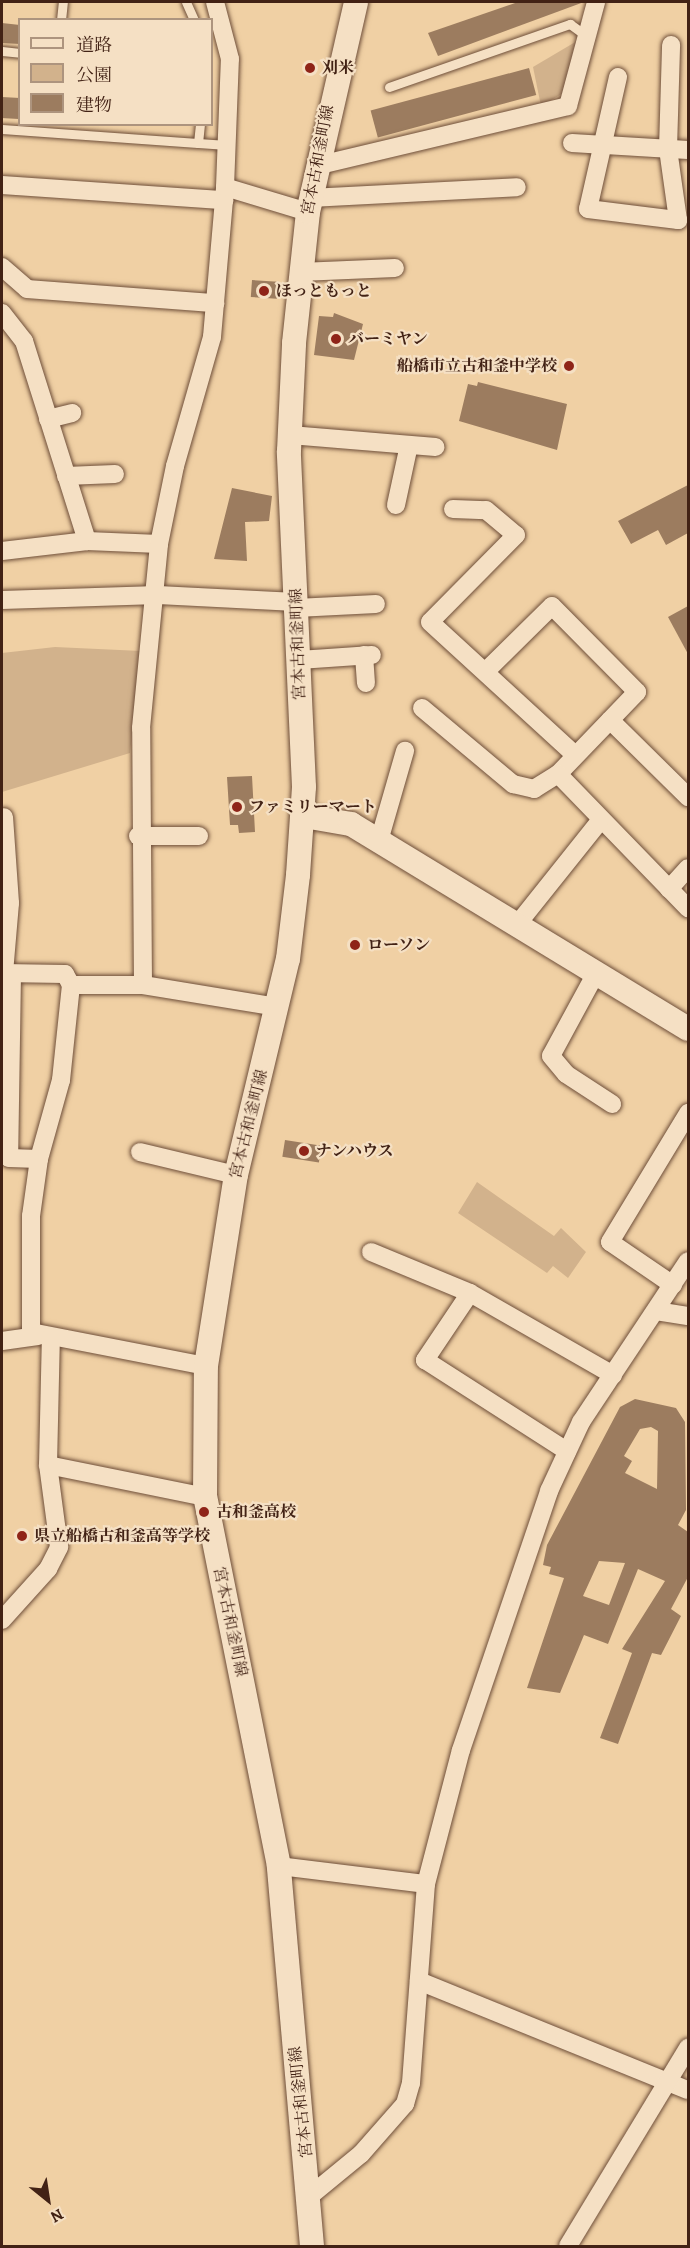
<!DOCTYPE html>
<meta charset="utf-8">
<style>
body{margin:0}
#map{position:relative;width:690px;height:2248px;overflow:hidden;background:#f0d0a4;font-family:Alegreya,"Noto Serif JP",serif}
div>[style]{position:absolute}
.green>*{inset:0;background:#d2b28c}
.building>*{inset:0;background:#9c7c5f;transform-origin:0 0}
.roads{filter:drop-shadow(0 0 2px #6e4e39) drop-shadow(0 0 2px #6e4e39)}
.lane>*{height:9px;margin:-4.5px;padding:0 4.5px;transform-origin:4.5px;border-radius:4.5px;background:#f5e0c4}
.street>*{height:18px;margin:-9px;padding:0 9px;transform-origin:9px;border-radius:9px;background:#f5e0c4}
.secondary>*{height:24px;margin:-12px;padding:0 12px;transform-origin:12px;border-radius:12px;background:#f5e0c4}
.dots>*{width:16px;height:16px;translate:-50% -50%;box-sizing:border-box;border:3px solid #f5e0c4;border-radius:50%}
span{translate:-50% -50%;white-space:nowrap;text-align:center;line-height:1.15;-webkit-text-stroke:4.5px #f5e0c4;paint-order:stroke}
.poi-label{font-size:16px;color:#422215;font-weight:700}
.left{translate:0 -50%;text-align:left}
.right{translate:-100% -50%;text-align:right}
.street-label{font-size:16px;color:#422215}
.frame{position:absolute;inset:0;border:3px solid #422215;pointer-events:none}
.legend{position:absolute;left:18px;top:18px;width:195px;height:108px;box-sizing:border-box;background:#f5e0c4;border:2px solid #ad947e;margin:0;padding:8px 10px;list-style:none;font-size:18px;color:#422215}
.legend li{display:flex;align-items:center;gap:12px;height:30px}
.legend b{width:30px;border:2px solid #ad947e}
.north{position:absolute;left:18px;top:2170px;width:60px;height:60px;-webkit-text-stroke:4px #f5e0c4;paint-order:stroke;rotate:150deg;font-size:16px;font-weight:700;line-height:24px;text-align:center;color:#422215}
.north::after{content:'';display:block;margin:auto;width:21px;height:27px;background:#422215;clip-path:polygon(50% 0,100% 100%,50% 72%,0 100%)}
</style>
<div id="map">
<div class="green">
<div style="clip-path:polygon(577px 41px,565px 92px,541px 106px,533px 67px)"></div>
<div style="clip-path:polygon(55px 647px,141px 651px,130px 753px,2px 792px,2px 653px)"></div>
<div style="clip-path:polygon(477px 1182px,554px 1236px,561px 1228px,586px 1252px,568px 1278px,553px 1266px,547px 1273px,458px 1213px)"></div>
</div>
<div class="building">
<div style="clip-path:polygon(518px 2px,584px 2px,438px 56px,428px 33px)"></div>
<div style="clip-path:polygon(2px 23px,20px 25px,20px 44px,2px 43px)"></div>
<div style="left:529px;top:68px;width:28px;height:164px;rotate:75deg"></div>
<div style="left:2px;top:97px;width:18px;height:21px;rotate:3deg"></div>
<div style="left:252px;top:280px;width:26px;height:17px;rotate:4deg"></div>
<div style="clip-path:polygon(334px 313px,363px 324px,354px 360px,314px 355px,319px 316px,333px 317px)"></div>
<div style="clip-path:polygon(478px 382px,567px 404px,557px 450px,459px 421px,468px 384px,477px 386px)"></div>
<div style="clip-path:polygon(688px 485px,688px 533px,666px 545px,658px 530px,631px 544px,618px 521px)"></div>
<div style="clip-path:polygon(232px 488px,272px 496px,269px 521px,245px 522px,247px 561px,214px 559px)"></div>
<div style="clip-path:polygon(688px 606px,688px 654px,668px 617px)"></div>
<div style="clip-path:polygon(252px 776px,255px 832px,239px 833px,238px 825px,230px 825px,227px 777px)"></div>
<div style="left:285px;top:1140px;width:37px;height:17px;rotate:9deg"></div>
<div style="clip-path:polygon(evenodd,635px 1399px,676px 1408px,685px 1422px,686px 1510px,678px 1525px,688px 1532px,688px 1577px,671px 1609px,681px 1616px,661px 1655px,652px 1653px,618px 1744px,600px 1738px,632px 1653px,622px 1649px,665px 1581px,638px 1569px,608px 1644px,584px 1635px,560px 1693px,527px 1688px,564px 1578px,549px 1574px,551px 1567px,543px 1565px,547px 1545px,620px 1407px,635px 1399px,651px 1427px,658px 1431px,657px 1489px,625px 1473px,632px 1461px,624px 1456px,640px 1429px,651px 1427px,635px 1399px,599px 1561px,625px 1563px,609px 1605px,583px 1596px,599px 1561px)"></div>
</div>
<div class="roads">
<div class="lane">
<div style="left:186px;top:2px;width:20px;rotate:66deg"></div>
<div style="left:61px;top:20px;width:18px;rotate:-84deg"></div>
<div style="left:2px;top:51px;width:18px;rotate:6deg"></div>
<div style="left:389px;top:87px;width:192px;rotate:-19.2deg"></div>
<div style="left:570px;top:24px;width:17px;rotate:36deg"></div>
<div style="left:2px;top:129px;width:196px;rotate:4.1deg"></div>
<div style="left:198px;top:143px;width:19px;rotate:-84deg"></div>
<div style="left:198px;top:143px;width:29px;rotate:4deg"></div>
</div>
<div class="street">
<div style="left:618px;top:77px;width:135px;rotate:102.8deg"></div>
<div style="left:588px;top:209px;width:91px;rotate:7deg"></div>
<div style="left:678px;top:220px;width:72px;rotate:-98deg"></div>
<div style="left:668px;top:149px;width:104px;rotate:-88.3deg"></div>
<div style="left:572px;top:143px;width:116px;rotate:3.5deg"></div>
<div style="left:316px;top:166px;width:259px;rotate:-13.4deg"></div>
<div style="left:568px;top:106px;width:108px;rotate:-74.9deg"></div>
<div style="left:2px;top:185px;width:223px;rotate:3.9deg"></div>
<div style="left:225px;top:187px;width:87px;rotate:16.8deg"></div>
<div style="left:310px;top:198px;width:207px;rotate:-3deg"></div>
<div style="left:2px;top:267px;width:33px;rotate:41deg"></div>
<div style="left:27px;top:289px;width:189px;rotate:4.3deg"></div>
<div style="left:300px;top:272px;width:95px;rotate:-2.4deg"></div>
<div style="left:2px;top:313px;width:36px;rotate:52deg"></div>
<div style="left:24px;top:341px;width:210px;rotate:72.5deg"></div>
<div style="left:48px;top:419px;width:25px;rotate:-14deg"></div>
<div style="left:290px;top:435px;width:146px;rotate:4.7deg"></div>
<div style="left:66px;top:476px;width:49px;rotate:-2.3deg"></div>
<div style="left:396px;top:505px;width:61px;rotate:-77.8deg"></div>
<div style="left:453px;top:509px;width:33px;rotate:2deg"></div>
<div style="left:486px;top:510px;width:39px;rotate:40deg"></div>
<div style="left:516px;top:535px;width:122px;rotate:134.7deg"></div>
<div style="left:430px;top:622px;width:197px;rotate:42.5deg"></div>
<div style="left:2px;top:551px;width:86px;rotate:-6.7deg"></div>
<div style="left:87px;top:541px;width:72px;rotate:2.4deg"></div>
<div style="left:2px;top:600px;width:156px;rotate:-1.8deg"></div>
<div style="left:158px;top:595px;width:138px;rotate:2.9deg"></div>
<div style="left:296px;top:608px;width:80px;rotate:-2.9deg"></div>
<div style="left:364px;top:655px;width:28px;rotate:86deg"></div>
<div style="left:299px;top:660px;width:73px;rotate:-3.9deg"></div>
<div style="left:487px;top:670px;width:91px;rotate:-44.6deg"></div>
<div style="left:552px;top:606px;width:121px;rotate:45.3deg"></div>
<div style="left:637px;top:692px;width:114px;rotate:133.9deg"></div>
<div style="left:558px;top:774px;width:187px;rotate:45.9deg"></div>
<div style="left:422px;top:708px;width:119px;rotate:39.9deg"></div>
<div style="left:513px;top:784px;width:22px;rotate:13deg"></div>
<div style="left:534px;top:789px;width:28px;rotate:-32deg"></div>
<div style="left:610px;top:720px;width:110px;rotate:44.6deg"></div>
<div style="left:138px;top:836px;width:61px"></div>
<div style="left:379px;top:841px;width:94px;rotate:-73.9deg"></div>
<div style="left:669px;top:889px;width:28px;rotate:-48deg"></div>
<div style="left:516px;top:926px;width:133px;rotate:-51.4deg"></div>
<div style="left:2px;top:973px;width:63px;rotate:0.9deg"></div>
<div style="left:65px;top:974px;width:13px;rotate:61deg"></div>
<div style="left:71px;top:985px;width:72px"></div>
<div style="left:143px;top:985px;width:137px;rotate:9.3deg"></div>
<div style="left:4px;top:973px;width:70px;rotate:-85.1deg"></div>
<div style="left:10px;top:903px;width:86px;rotate:-94deg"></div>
<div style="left:596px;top:973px;width:94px;rotate:118.5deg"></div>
<div style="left:551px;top:1056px;width:23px;rotate:50deg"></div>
<div style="left:566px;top:1074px;width:55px;rotate:33.1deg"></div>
<div style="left:12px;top:974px;width:184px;rotate:90.9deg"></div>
<div style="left:9px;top:1158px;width:30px;rotate:2deg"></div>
<div style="left:71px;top:985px;width:96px;rotate:96deg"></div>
<div style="left:61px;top:1080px;width:82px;rotate:105.6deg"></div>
<div style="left:39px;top:1159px;width:58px;rotate:98deg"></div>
<div style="left:31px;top:1216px;width:116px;rotate:90deg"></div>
<div style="left:31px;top:1332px;width:178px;rotate:11deg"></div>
<div style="left:143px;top:985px;width:257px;rotate:-90.4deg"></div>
<div style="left:141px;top:728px;width:185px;rotate:-84.4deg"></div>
<div style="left:159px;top:544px;width:80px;rotate:-78.4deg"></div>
<div style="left:175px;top:466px;width:134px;rotate:-74deg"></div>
<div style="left:212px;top:337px;width:151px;rotate:-85deg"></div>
<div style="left:225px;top:187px;width:128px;rotate:-87.8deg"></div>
<div style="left:230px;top:59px;width:59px;rotate:-104.7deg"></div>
<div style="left:140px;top:1152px;width:99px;rotate:13.5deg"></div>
<div style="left:371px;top:1252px;width:107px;rotate:22.5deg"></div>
<div style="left:470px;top:1293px;width:165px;rotate:29.8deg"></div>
<div style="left:673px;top:1285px;width:76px;rotate:-145.7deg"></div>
<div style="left:610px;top:1242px;width:151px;rotate:-58.8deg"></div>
<div style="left:470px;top:1293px;width:81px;rotate:123.9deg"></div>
<div style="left:425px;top:1360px;width:169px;rotate:32.7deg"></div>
<div style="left:656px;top:1311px;width:32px;rotate:9deg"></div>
<div style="left:2px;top:1341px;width:36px;rotate:-8deg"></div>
<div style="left:48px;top:1465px;width:160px;rotate:11.5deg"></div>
<div style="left:2px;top:1620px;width:69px;rotate:-48deg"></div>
<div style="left:48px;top:1569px;width:25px;rotate:-63deg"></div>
<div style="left:59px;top:1547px;width:83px;rotate:-97.6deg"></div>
<div style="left:48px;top:1465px;width:128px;rotate:-88.7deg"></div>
<div style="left:279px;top:1866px;width:148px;rotate:7deg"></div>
<div style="left:419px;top:1981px;width:290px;rotate:22.1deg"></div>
<div style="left:311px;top:2195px;width:65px;rotate:-39.4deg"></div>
<div style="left:361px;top:2154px;width:67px;rotate:-48.7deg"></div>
<div style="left:405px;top:2104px;width:22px;rotate:-74deg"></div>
<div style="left:411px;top:2083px;width:200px;rotate:-85.7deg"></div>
<div style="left:426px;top:1884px;width:138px;rotate:-75.4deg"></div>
<div style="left:461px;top:1750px;width:274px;rotate:-71.2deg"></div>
<div style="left:549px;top:1491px;width:76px;rotate:-65.1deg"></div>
<div style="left:581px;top:1422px;width:193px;rotate:-56.4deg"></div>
<div style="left:568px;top:2246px;width:232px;rotate:-58.8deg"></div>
</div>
<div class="secondary">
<div style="left:304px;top:816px;width:48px;rotate:9.7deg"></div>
<div style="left:351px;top:824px;width:394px;rotate:31.3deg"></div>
<div style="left:312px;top:2246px;width:381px;rotate:-95deg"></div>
<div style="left:279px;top:1866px;width:376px;rotate:-101.3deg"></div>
<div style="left:205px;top:1497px;width:131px;rotate:-89.6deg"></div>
<div style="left:206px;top:1366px;width:193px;rotate:-81.1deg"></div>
<div style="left:236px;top:1175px;width:222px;rotate:-76.5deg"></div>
<div style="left:288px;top:959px;width:85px;rotate:-83.2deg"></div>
<div style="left:298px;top:875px;width:88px;rotate:-86.1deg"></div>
<div style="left:304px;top:787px;width:336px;rotate:-92.6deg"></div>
<div style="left:289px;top:451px;width:108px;rotate:-87.3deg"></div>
<div style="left:294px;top:343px;width:132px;rotate:-83.9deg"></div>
<div style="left:308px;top:212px;width:215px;rotate:-77.1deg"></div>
</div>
</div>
<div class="dots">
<div style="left:310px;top:68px;background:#8f2418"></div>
<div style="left:264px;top:291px;background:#8f2418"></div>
<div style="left:336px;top:339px;background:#8f2418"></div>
<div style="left:569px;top:366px;background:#8f2418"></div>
<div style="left:237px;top:807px;background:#8f2418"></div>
<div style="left:355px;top:945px;background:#8f2418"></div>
<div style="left:304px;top:1151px;background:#8f2418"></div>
<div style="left:204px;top:1512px;background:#8f2418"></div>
<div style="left:22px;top:1536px;background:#8f2418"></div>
</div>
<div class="poi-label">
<span class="left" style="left:322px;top:68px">刈米</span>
<span class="left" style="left:276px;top:291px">ほっともっと</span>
<span class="left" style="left:348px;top:339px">バーミヤン</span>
<span class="right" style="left:557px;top:366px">船橋市立古和釜中学校</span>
<span class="left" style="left:249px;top:807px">ファミリーマート</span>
<span class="left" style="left:367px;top:945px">ローソン</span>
<span class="left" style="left:316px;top:1151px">ナンハウス</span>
<span class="left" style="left:216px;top:1512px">古和釜高校</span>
<span class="left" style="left:34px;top:1536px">県立船橋古和釜高等学校</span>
</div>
<div class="street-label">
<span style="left:318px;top:160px;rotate:-79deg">宮本古和釜町線</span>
<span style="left:298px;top:644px;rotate:-92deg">宮本古和釜町線</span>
<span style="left:249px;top:1124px;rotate:-76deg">宮本古和釜町線</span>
<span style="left:230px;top:1622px;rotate:78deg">宮本古和釜町線</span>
<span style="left:301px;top:2102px;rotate:-96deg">宮本古和釜町線</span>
</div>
<div class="frame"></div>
<ul class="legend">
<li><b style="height:8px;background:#f5e0c4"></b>道路</li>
<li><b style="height:16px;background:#d2b28c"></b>公園</li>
<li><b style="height:16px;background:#9c7c5f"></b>建物</li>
</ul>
<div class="north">N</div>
</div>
